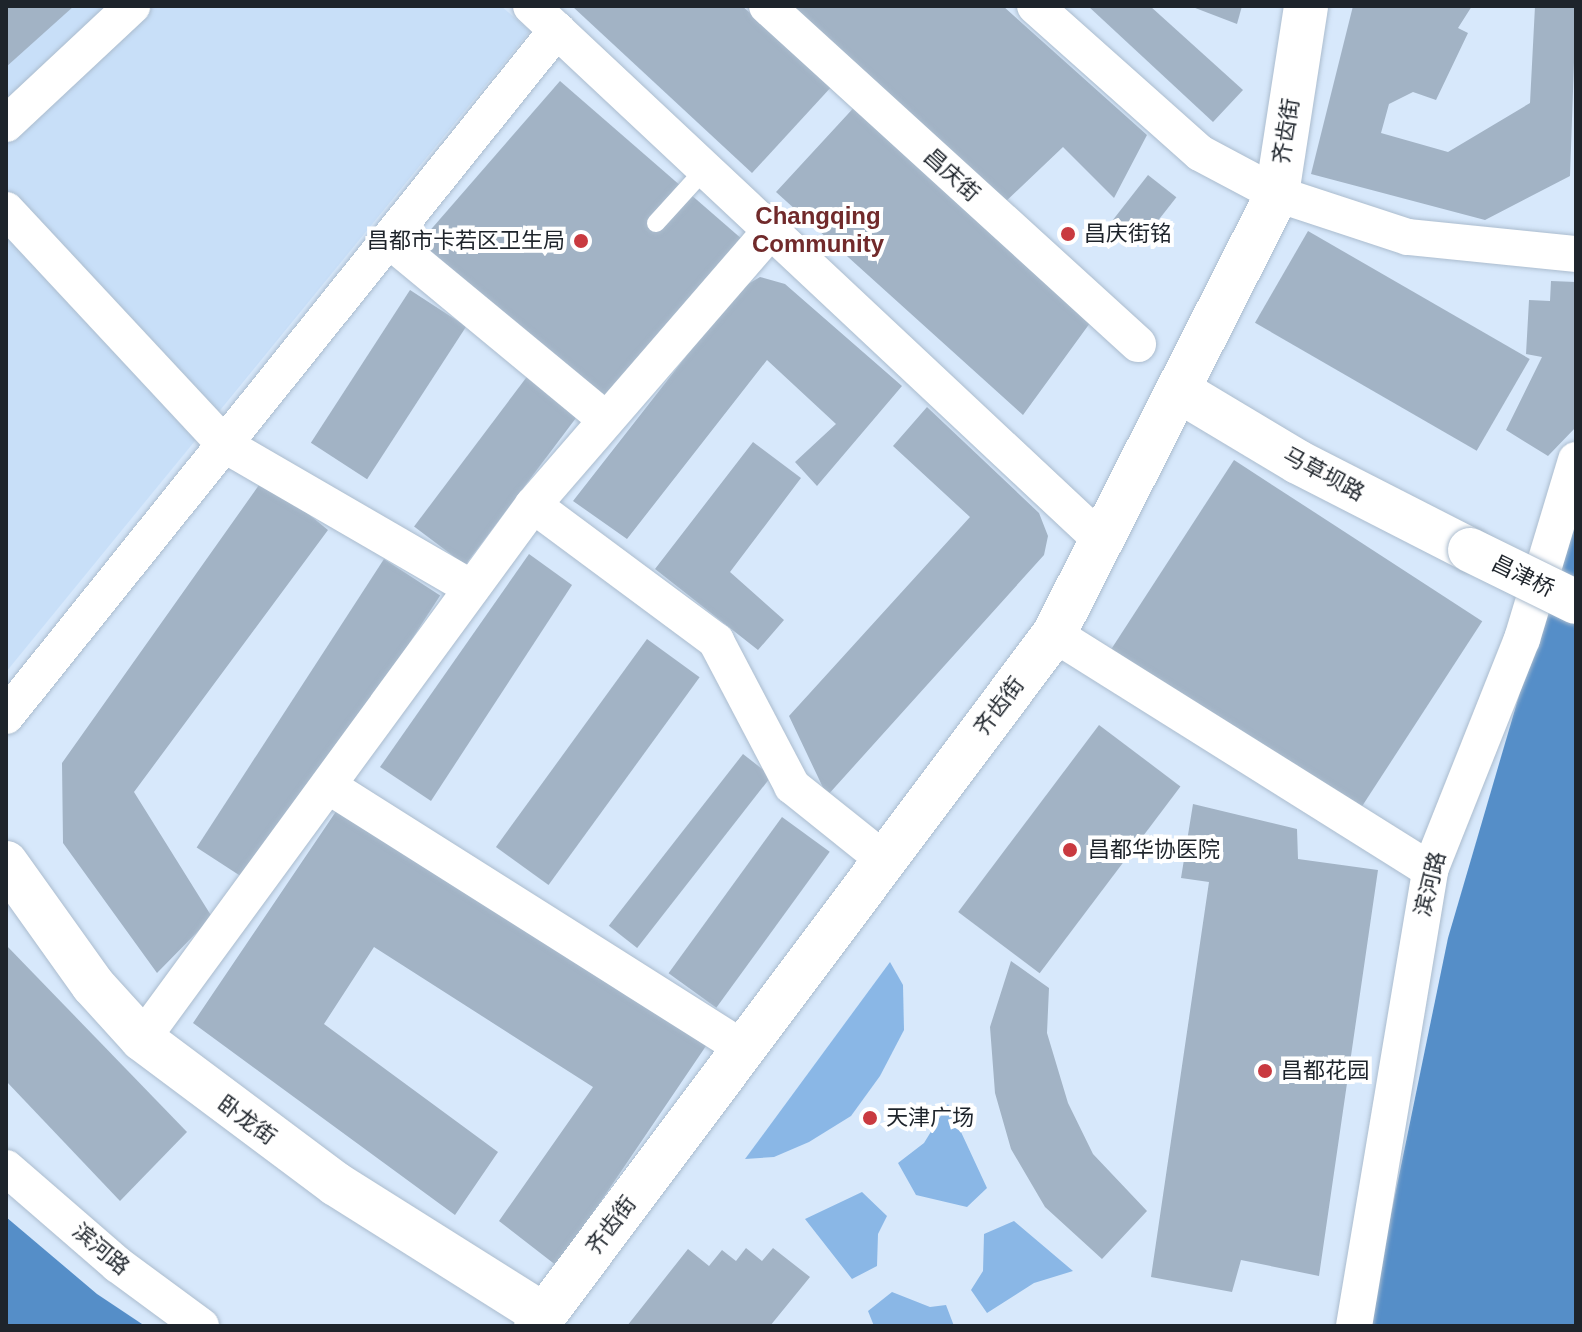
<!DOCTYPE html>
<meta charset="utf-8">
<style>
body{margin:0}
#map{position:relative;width:1582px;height:1332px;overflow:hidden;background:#d7e8fb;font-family:Arial,"Noto Sans SC",sans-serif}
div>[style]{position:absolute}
.built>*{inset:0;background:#c8dff8}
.green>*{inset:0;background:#8ab7e6}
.water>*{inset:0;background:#558ec8}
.building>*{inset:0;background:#a2b3c5;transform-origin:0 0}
.roads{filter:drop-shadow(0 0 2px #abbcce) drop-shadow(0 0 2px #abbcce)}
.lane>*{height:18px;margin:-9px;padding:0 9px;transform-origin:9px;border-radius:9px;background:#fff}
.street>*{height:36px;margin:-18px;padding:0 18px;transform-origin:18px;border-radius:18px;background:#fff}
.secondary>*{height:44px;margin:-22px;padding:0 22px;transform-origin:22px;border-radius:22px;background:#fff}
.bridges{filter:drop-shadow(0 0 2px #abbcce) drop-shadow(0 0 2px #abbcce)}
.secondary-bridge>*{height:44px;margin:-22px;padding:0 22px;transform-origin:22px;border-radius:22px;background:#fff}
.dots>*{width:22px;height:22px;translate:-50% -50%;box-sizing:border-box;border:4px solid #fff;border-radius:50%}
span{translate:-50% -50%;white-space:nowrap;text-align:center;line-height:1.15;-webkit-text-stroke:8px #fff;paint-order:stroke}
.street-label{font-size:22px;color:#1e242b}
.poi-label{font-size:22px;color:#1e242b}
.left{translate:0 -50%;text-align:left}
.right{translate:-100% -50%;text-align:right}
.neighbourhood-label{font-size:24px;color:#712a2b;font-weight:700}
.frame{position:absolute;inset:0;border:8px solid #1e242b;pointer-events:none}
</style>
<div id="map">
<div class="built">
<div style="clip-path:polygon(6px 6px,501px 6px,530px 31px,6px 672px)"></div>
</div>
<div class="green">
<div style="clip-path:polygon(890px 962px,903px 985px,904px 1030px,880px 1076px,851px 1116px,809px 1142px,774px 1157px,745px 1159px)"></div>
<div style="clip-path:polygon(948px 1104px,987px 1188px,967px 1207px,916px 1195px,898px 1163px,924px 1143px)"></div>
<div style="clip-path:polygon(862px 1192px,887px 1216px,878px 1234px,877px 1266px,852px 1279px,805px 1219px)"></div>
<div style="clip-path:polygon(1014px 1221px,1073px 1271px,1034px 1283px,987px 1313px,971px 1290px,983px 1271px,984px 1234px)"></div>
<div style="clip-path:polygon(892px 1292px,930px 1307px,946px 1305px,954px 1326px,874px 1326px,868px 1311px)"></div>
</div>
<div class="water">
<div style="clip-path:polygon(1576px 501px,1576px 1326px,1368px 1326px,1448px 938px)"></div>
<div style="clip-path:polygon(6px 1217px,97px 1294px,145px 1326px,6px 1326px)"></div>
</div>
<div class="building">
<div style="clip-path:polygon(6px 6px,74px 6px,6px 67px)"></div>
<div style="clip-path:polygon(572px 6px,742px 6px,833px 85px,752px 173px)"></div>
<div style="clip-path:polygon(785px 6px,1003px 6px,1147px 135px,1114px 198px,1063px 147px,1002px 205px)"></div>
<div style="clip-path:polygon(1088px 6px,1150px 6px,1243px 90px,1213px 122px)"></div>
<div style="clip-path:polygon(1190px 6px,1242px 6px,1237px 24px)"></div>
<div style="clip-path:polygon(1353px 6px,1472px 6px,1458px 28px,1468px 33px,1436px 100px,1413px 92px,1389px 104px,1381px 133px,1448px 152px,1530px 103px,1535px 6px,1576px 6px,1570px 176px,1485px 220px,1311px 174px)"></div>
<div style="left:560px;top:81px;width:241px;height:214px;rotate:41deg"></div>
<div style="clip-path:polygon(859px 102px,1026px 251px,1018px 259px,1090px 323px,1023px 415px,776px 192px)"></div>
<div style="left:1148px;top:175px;width:36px;height:58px;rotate:38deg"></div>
<div style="left:1308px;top:231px;width:256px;height:106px;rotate:30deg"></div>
<div style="clip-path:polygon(760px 277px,785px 284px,902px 386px,817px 486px,795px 462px,836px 424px,767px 360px,627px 539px,573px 501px,738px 290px)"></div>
<div style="clip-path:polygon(1551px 281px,1576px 282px,1576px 427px,1548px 456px,1506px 430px,1542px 357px,1526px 354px,1529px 300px,1550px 301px)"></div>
<div style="left:410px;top:290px;width:67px;height:182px;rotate:33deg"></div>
<div style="left:529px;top:374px;width:64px;height:191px;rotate:37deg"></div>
<div style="clip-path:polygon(927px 407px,1039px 513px,1048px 536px,1044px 555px,827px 796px,789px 716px,970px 517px,893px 446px)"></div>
<div style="clip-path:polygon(753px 442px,801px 478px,730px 572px,784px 620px,758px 650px,655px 569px)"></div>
<div style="left:1234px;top:460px;width:296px;height:227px;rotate:33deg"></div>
<div style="clip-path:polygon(264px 478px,328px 530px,134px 792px,212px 917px,157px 973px,63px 843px,62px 763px)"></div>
<div style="clip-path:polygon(529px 554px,572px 585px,431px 801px,380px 767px)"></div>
<div style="left:384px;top:559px;width:67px;height:344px;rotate:33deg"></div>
<div style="left:647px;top:639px;width:65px;height:257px;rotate:36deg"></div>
<div style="left:1099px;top:725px;width:102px;height:234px;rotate:37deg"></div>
<div style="left:743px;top:754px;width:36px;height:218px;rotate:38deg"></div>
<div style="clip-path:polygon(1193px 804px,1297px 829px,1298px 859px,1378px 870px,1319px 1276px,1241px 1260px,1232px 1292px,1151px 1277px,1209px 882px,1181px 878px)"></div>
<div style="clip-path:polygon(339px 807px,708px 1043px,557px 1266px,499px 1221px,593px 1087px,374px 947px,324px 1024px,498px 1152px,455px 1215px,193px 1023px)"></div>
<div style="left:782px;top:817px;width:59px;height:193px;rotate:36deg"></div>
<div style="clip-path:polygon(6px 945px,187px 1132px,120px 1201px,6px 1081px)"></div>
<div style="clip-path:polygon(1011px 961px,1049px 988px,1047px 1033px,1068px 1103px,1093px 1154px,1147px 1211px,1102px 1259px,1045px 1207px,1011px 1149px,995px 1093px,990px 1027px)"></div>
<div style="clip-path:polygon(746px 1248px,762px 1261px,773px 1248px,810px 1277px,770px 1326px,627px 1326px,688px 1249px,709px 1266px,722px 1250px,736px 1261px)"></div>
</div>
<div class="roads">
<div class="lane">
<div style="left:656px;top:223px;width:74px;rotate:-47.7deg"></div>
</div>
<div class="street">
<div style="left:531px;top:6px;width:782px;rotate:43.14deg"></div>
<div style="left:767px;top:6px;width:502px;rotate:42.34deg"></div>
<div style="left:1035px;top:6px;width:221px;rotate:41.7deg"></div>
<div style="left:1200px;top:153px;width:87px;rotate:28deg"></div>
<div style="left:1277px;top:194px;width:138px;rotate:18.2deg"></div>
<div style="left:1408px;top:237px;width:169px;rotate:5.8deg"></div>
<div style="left:6px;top:124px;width:173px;rotate:-43.1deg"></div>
<div style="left:6px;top:210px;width:321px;rotate:47deg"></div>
<div style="left:225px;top:445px;width:285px;rotate:30.1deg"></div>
<div style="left:389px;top:240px;width:279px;rotate:39.6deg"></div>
<div style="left:533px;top:505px;width:228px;rotate:36.6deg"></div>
<div style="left:716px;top:641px;width:164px;rotate:62.3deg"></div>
<div style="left:792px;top:786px;width:117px;rotate:38.7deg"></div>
<div style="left:1054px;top:634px;width:444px;rotate:32.1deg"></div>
<div style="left:6px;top:716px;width:880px;rotate:-51.23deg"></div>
<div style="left:330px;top:787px;width:491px;rotate:32.3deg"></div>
<div style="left:142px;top:1039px;width:662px;rotate:-53.79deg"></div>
<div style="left:533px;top:505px;width:367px;rotate:-49.1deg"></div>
<div style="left:6px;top:1168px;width:148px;rotate:40.9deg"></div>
<div style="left:118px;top:1265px;width:103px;rotate:36.3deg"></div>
<div style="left:1354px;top:1326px;width:462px;rotate:-80.5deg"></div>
<div style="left:1430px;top:870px;width:249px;rotate:-68.3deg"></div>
<div style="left:1522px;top:639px;width:187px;rotate:-73.2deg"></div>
</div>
<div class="secondary">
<div style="left:1181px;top:392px;width:136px;rotate:30.9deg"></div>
<div style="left:1298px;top:462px;width:193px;rotate:27.1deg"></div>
<div style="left:6px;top:863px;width:150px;rotate:54.5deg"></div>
<div style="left:93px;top:985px;width:73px;rotate:47.8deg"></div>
<div style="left:142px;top:1039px;width:242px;rotate:36.8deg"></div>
<div style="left:336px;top:1184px;width:246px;rotate:32.2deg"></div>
<div style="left:536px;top:1326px;width:864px;rotate:-53.18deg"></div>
<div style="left:1054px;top:634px;width:493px;rotate:-63.1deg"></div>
<div style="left:1277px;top:194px;width:190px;rotate:-81.2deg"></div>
</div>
</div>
<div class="bridges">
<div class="secondary-bridge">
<div style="left:1470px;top:550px;width:118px;rotate:26.1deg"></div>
</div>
</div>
<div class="dots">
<div style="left:1068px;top:234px;background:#c93a40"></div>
<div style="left:581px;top:241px;background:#c93a40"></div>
<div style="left:1070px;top:850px;background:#c93a40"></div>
<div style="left:1265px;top:1071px;background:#c93a40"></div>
<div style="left:870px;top:1118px;background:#c93a40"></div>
</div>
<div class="street-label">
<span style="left:1286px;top:131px;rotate:-81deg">齐齿街</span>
<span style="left:952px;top:175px;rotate:42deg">昌庆街</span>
<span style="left:1324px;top:474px;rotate:28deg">马草坝路</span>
<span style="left:1523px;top:576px;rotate:26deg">昌津桥</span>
<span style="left:999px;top:706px;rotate:-53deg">齐齿街</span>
<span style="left:1430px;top:884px;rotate:-76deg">滨河路</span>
<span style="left:247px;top:1120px;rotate:36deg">卧龙街</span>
<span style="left:611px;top:1225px;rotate:-53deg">齐齿街</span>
<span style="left:101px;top:1249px;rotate:40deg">滨河路</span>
</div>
<div class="poi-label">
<span class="left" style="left:1084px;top:234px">昌庆街铭</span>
<span class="right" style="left:565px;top:241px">昌都市卡若区卫生局</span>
<span class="left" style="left:1088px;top:850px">昌都华协医院</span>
<span class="left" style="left:1281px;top:1071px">昌都花园</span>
<span class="left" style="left:886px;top:1118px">天津广场</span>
</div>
<div class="neighbourhood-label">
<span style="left:818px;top:230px">Changqing<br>Community</span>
</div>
<div class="frame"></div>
</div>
